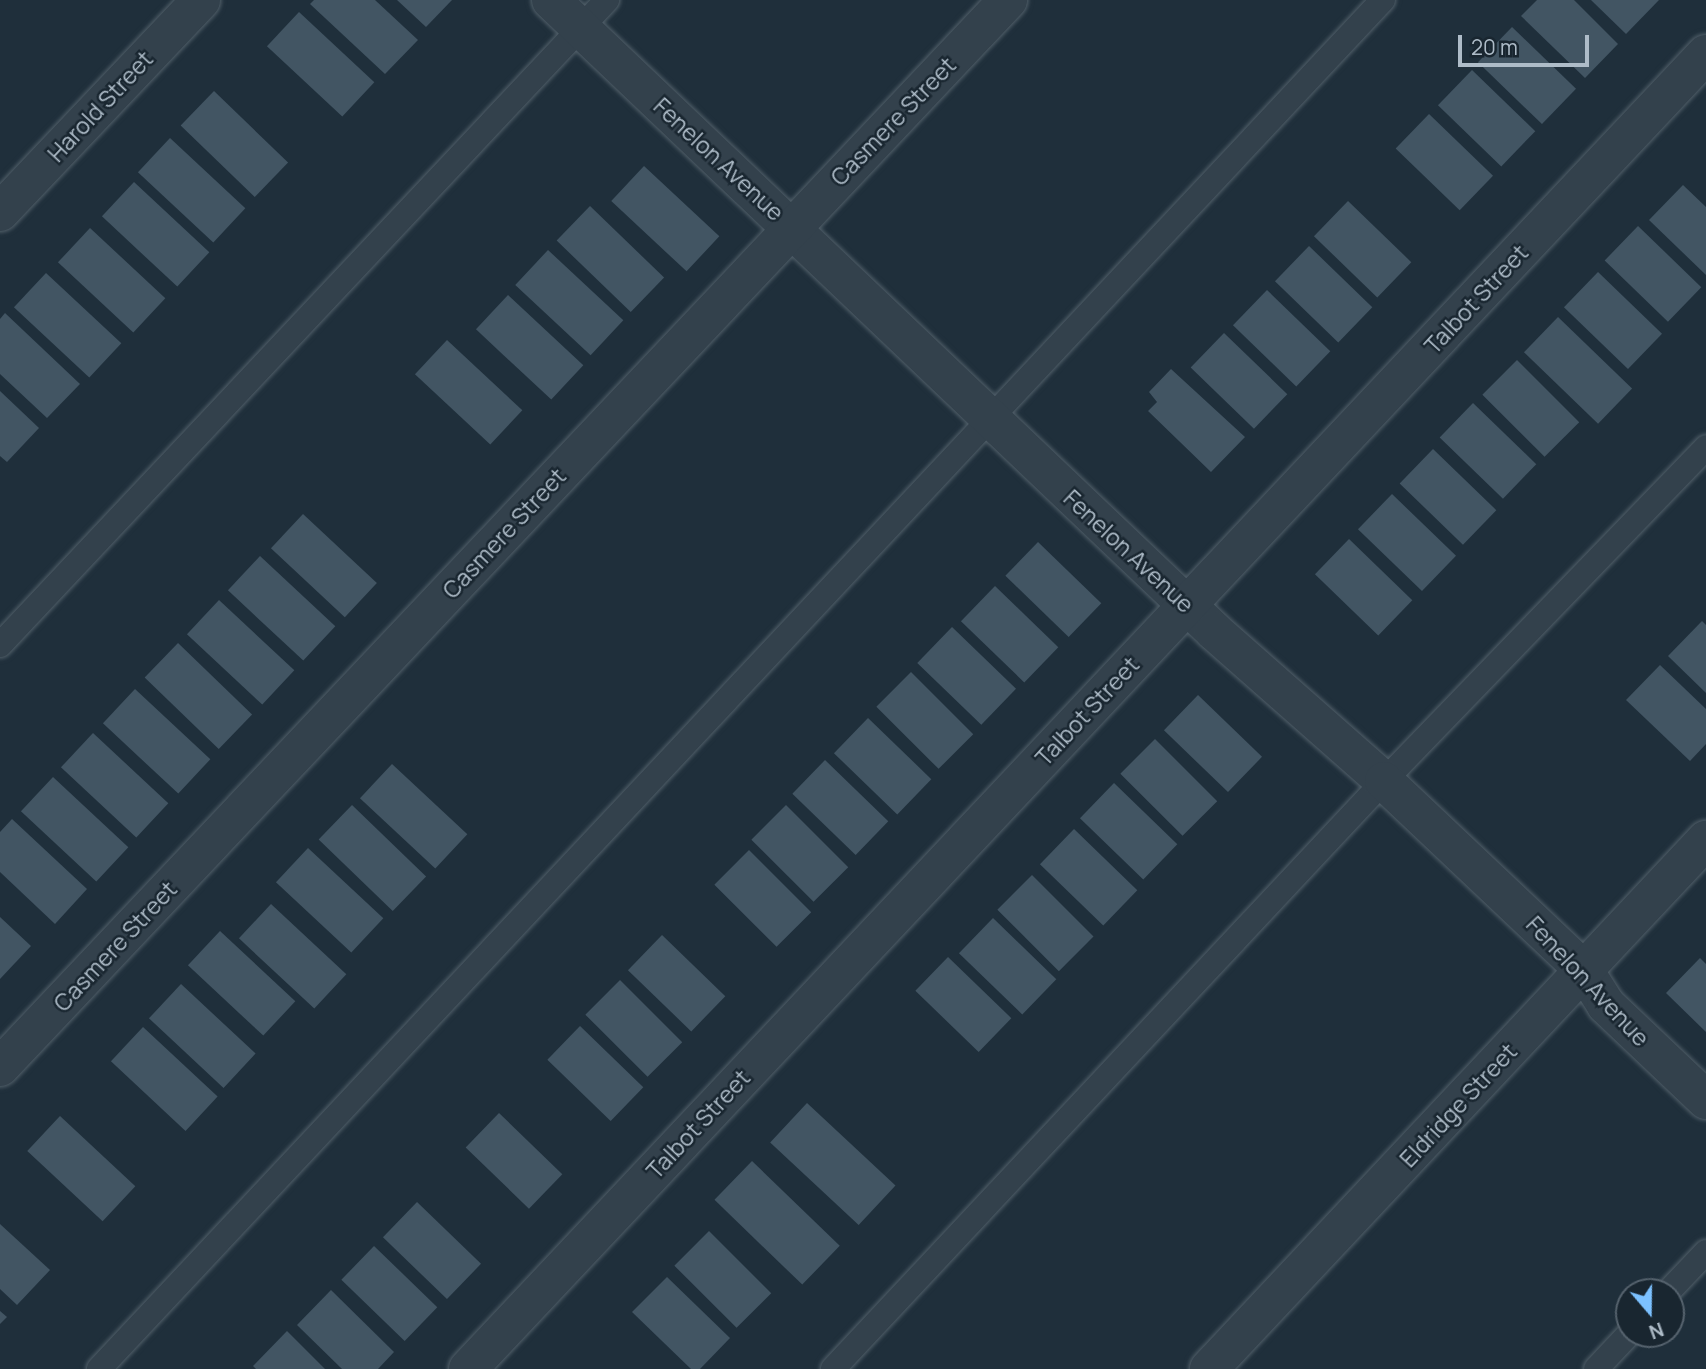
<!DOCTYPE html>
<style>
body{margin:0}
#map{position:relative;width:1706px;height:1369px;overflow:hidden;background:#1f2f3b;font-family:Manrope,sans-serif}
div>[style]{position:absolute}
.building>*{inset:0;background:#425563;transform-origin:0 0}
.roads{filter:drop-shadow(0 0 2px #515f69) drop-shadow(0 0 2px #515f69)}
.service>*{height:24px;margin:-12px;padding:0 12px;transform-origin:12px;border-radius:12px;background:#33414c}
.minor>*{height:38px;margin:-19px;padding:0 19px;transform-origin:19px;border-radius:19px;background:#33414c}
span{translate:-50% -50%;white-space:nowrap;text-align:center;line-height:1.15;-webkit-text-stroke:5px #192630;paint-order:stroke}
.street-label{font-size:23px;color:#aebcc8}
.north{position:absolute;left:1615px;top:1278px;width:70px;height:70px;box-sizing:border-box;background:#192630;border:2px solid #55626d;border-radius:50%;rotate:160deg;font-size:19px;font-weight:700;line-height:28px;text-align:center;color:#aebcc8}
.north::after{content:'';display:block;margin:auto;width:24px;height:32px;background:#7cc1ff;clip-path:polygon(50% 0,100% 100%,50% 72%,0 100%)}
.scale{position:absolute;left:1458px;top:35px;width:131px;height:32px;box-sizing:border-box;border:4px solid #aebcc8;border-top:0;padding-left:9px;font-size:21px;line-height:24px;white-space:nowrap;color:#aebcc8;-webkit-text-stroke:5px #192630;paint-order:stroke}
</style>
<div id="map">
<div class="building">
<div style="clip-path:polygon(314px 0,375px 0,418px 40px,385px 74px,310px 4px)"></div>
<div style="clip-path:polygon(397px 0,452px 0,426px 27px)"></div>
<div style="clip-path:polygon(1537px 0,1574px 0,1618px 44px,1585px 78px,1521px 16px)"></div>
<div style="clip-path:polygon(1591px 0,1659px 0,1626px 34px)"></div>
<div style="left:299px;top:12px;width:103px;height:47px;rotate:43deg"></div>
<div style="left:1512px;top:27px;width:89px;height:49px;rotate:44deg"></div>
<div style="left:1472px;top:70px;width:88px;height:49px;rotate:44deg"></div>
<div style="left:214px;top:91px;width:103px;height:48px;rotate:44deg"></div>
<div style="left:1429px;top:114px;width:89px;height:48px;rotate:44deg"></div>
<div style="left:170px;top:138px;width:103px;height:47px;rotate:43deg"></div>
<div style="left:644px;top:166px;width:103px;height:48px;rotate:43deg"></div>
<div style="left:134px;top:182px;width:103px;height:47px;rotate:43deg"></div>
<div style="clip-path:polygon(1683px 185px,1706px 207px,1706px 275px,1649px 220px)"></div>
<div style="left:1348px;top:201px;width:88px;height:49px;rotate:44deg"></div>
<div style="left:590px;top:206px;width:103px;height:48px;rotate:44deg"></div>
<div style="left:1638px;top:226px;width:88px;height:48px;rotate:44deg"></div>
<div style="left:90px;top:228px;width:103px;height:47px;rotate:43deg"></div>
<div style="left:1309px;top:246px;width:88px;height:49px;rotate:44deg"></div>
<div style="left:548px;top:250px;width:103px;height:48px;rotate:43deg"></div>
<div style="left:1598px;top:272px;width:89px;height:49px;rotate:44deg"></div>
<div style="left:46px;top:273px;width:103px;height:47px;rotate:43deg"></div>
<div style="left:1267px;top:290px;width:88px;height:49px;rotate:44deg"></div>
<div style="left:508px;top:295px;width:103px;height:47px;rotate:43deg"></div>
<div style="clip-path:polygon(5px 313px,80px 384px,47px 418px,0 374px,0 319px)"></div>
<div style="left:1558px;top:317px;width:103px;height:49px;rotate:44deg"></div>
<div style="left:1224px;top:333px;width:88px;height:48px;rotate:44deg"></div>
<div style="left:447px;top:340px;width:103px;height:47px;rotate:43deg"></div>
<div style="left:1517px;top:360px;width:88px;height:49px;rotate:45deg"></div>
<div style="clip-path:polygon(1171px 369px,1245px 437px,1211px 472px,1148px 411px,1157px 402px,1149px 392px)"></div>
<div style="clip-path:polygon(0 391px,39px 428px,7px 462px,0 456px)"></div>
<div style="left:1473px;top:403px;width:88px;height:48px;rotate:44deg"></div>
<div style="left:1433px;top:449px;width:88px;height:48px;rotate:44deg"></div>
<div style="left:1392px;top:494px;width:89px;height:49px;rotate:44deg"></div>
<div style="left:303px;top:514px;width:101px;height:47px;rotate:43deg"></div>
<div style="left:1349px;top:539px;width:88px;height:49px;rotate:44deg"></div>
<div style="left:1038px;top:542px;width:88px;height:47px;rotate:44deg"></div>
<div style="left:260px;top:556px;width:103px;height:47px;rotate:43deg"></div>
<div style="left:995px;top:586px;width:88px;height:49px;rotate:44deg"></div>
<div style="left:219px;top:600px;width:103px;height:47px;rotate:43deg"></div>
<div style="clip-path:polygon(1702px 621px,1706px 625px,1706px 693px,1668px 656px)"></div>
<div style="left:952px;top:627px;width:89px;height:50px;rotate:44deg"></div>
<div style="left:178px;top:643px;width:103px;height:48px;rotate:44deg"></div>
<div style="clip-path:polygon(1660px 665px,1706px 709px,1706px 744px,1690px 761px,1626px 700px)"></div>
<div style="left:911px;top:672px;width:88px;height:49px;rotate:45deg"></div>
<div style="left:135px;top:689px;width:103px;height:47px;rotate:43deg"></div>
<div style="left:1198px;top:695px;width:89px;height:49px;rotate:44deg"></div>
<div style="left:868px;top:718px;width:88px;height:49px;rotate:44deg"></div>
<div style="left:93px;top:733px;width:103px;height:47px;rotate:43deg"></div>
<div style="left:1155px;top:739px;width:88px;height:49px;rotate:45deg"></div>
<div style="left:825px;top:760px;width:88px;height:47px;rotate:44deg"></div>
<div style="left:392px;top:764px;width:103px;height:47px;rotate:43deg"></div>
<div style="left:53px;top:777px;width:103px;height:47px;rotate:43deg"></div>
<div style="left:1114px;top:783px;width:88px;height:49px;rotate:44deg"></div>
<div style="left:352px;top:805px;width:103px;height:48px;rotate:44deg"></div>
<div style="left:786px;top:805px;width:88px;height:49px;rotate:45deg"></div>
<div style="clip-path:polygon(12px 819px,87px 889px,55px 924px,0 872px,0 832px)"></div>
<div style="left:1074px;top:829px;width:88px;height:49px;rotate:44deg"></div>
<div style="left:308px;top:848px;width:103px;height:47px;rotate:43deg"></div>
<div style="left:749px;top:850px;width:88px;height:49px;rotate:45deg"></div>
<div style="left:1032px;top:875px;width:87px;height:49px;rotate:45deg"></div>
<div style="left:271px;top:904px;width:103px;height:47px;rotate:43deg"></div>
<div style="clip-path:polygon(0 917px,31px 946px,0 979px)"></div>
<div style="left:993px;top:918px;width:88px;height:49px;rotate:44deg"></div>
<div style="left:220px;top:931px;width:103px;height:47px;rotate:43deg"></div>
<div style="left:662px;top:935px;width:88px;height:49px;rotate:44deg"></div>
<div style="left:948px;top:957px;width:88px;height:47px;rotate:44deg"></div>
<div style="clip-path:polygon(1700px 958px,1706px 964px,1706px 1032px,1666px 993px)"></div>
<div style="left:620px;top:980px;width:88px;height:49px;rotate:45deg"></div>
<div style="left:181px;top:984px;width:102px;height:47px;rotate:43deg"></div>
<div style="left:580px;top:1026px;width:88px;height:47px;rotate:44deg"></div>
<div style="left:143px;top:1027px;width:102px;height:47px;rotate:43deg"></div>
<div style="left:807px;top:1103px;width:121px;height:54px;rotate:43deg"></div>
<div style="left:499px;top:1113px;width:88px;height:48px;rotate:44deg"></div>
<div style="left:60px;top:1116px;width:103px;height:48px;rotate:43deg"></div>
<div style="left:752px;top:1161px;width:122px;height:54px;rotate:44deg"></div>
<div style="left:417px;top:1202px;width:89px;height:49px;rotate:44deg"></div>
<div style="clip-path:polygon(0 1224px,50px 1270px,17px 1305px,0 1289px)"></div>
<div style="left:709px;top:1231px;width:88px;height:49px;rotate:45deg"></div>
<div style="left:374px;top:1246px;width:88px;height:47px;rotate:44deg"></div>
<div style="clip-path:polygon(667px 1277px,730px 1338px,700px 1369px,691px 1369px,632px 1312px)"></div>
<div style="clip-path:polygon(331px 1290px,394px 1352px,378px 1369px,342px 1369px,297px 1325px)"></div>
<div style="clip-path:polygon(0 1311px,7px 1317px,0 1324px)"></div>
<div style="clip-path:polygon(287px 1331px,325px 1369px,256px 1369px,253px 1366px)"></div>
</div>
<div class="roads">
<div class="service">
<div style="left:0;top:645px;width:886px;rotate:-46.74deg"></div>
<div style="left:1668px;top:1292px;width:55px;rotate:-46.5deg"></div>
<div style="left:99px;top:1369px;width:1877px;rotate:-46.84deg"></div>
<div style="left:833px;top:1369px;width:806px;rotate:-46.86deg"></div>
<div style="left:1384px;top:781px;width:464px;rotate:-46deg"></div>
<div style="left:1596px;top:1369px;width:48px;rotate:-46.7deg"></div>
</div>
<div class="minor">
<div style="left:551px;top:0;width:915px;rotate:43.58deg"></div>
<div style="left:1214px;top:631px;width:227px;rotate:41.4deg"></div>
<div style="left:1384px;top:781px;width:275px;rotate:43.4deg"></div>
<div style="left:1584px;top:970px;width:41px;rotate:57.8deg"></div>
<div style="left:1606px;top:1005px;width:138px;rotate:43.5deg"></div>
<div style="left:0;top:212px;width:292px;rotate:-46.5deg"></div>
<div style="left:0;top:1067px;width:1468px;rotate:-46.63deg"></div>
<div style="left:468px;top:1369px;width:1806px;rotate:-46.73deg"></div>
<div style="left:1209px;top:1369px;width:726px;rotate:-46.79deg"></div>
</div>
</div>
<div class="street-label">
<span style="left:100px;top:106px;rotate:-47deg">Harold Street</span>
<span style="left:893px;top:121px;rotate:-46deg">Casmere Street</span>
<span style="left:719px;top:159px;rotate:43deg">Fenelon Avenue</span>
<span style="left:1476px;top:299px;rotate:-47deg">Talbot Street</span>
<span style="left:504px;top:533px;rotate:-47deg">Casmere Street</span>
<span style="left:1129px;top:551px;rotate:43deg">Fenelon Avenue</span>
<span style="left:1087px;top:711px;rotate:-47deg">Talbot Street</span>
<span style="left:115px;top:946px;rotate:-47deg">Casmere Street</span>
<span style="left:1588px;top:981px;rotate:47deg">Fenelon Avenue</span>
<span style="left:1458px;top:1105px;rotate:-47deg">Eldridge Street</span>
<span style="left:698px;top:1124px;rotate:-47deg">Talbot Street</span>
</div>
<div class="north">N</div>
<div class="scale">20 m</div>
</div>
